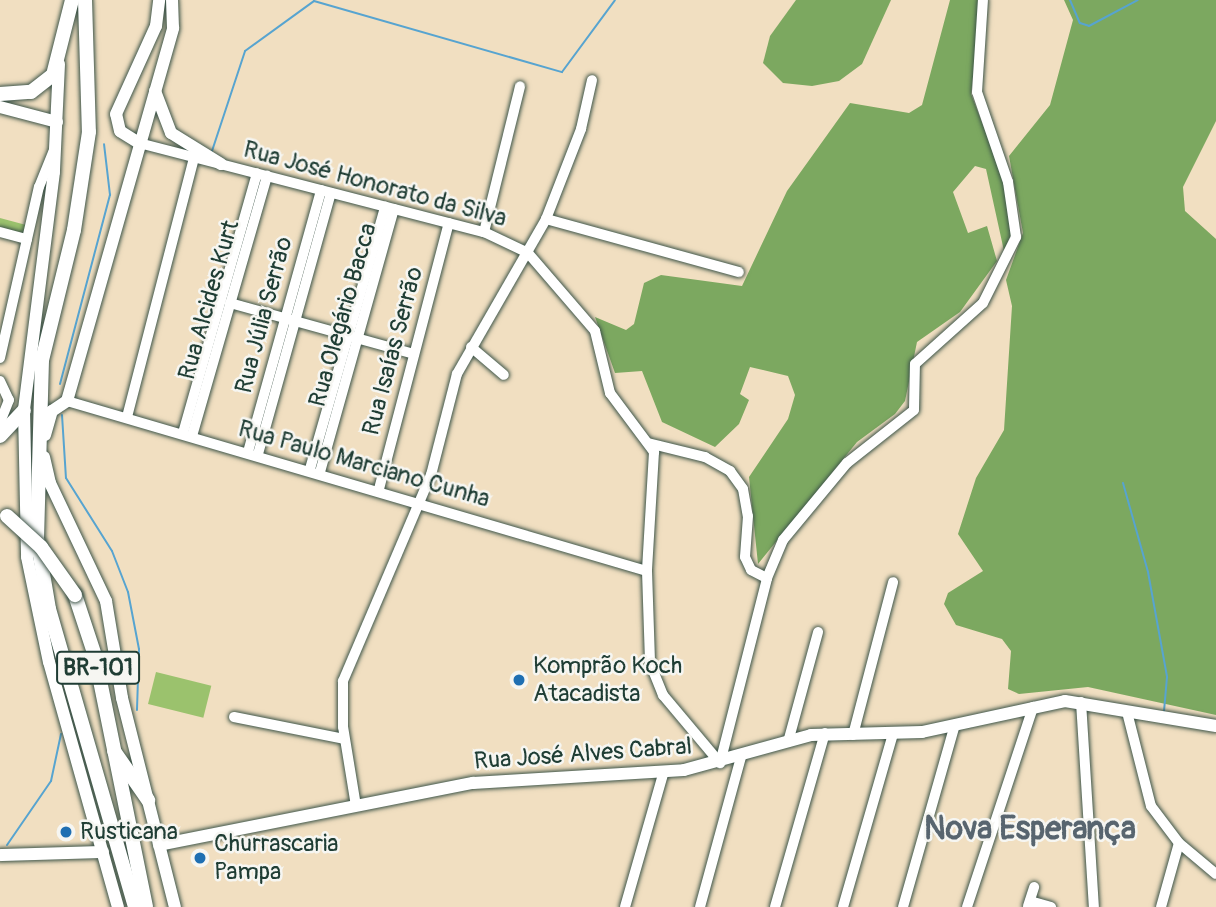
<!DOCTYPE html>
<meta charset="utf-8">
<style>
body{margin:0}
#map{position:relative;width:1216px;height:907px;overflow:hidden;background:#f1dfc1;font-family:Pangolin,sans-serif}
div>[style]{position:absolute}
.green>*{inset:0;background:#9bc26d;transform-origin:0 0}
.forest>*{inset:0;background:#7ca860}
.stream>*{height:2px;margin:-1px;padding:0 1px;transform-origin:1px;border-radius:1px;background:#57a4d0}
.roads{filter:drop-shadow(0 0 2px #3e5549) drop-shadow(0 0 2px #3e5549)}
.minor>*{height:10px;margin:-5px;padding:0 5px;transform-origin:5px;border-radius:5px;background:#fff}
.major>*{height:12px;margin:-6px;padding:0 6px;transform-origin:6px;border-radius:6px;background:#fff}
.highway>*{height:14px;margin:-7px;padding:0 7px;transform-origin:7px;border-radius:7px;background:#fff}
.bridges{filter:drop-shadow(0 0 2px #3e5549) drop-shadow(0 0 2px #3e5549)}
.highway-bridge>*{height:14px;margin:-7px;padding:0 7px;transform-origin:7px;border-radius:7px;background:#fff}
.dots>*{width:19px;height:19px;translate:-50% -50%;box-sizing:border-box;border:4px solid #f6f6f2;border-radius:50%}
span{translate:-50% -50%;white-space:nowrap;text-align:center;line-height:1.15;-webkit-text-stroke:5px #f6f6f2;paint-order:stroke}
.shield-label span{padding:2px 5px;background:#f6f6f2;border:2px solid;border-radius:5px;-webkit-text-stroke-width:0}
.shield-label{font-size:23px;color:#1f3d34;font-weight:700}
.street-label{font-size:24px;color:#1f3d34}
.poi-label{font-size:24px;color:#1f3d34}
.left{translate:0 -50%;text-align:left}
.district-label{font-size:32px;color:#58656f;font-weight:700}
</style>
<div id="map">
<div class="green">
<div style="left:0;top:218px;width:28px;height:11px;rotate:15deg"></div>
<div style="left:156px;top:672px;width:57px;height:33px;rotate:14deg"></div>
</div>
<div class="forest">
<div style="clip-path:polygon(796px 0,891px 0,862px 64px,839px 81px,812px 86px,783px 83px,763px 63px,770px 36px)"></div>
<div style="clip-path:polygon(950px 0,982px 0,971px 94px,1006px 185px,1014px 227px,1004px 251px,986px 169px,975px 166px,953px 192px,968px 233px,987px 226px,997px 261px,960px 312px,917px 342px,905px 401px,895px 414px,857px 442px,758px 564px,749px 477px,788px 419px,795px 395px,788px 376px,750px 367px,740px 394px,749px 400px,739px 424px,715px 447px,662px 422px,642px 371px,615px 373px,595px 317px,626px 330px,634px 324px,644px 283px,661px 275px,742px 286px,787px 191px,850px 103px,909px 113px,922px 105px)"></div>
<div style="clip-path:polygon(1064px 0,1216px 0,1216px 121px,1183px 187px,1185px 211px,1216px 239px,1216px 715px,1088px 687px,1019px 694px,1008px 689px,1011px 651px,1002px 639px,956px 625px,944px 604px,948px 593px,983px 571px,958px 534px,976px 478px,1004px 430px,1012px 306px,1006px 280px,1023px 233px,1009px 156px,1050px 105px,1073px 20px)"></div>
</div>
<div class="stream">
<div style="left:1070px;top:0;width:25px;rotate:67deg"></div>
<div style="left:1080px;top:23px;width:9px;rotate:18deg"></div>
<div style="left:1089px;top:26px;width:55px;rotate:-28deg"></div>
<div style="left:212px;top:151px;width:105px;rotate:-71.7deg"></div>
<div style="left:245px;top:51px;width:85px;rotate:-35.9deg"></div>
<div style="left:314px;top:1px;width:258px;rotate:16deg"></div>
<div style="left:562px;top:72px;width:89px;rotate:-53.6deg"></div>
<div style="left:60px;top:384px;width:196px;rotate:-75.2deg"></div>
<div style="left:110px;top:195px;width:51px;rotate:-96.7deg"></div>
<div style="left:62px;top:415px;width:63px;rotate:86.4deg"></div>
<div style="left:66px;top:478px;width:86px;rotate:57.8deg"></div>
<div style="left:112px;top:551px;width:44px;rotate:68.7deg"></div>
<div style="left:128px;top:592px;width:58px;rotate:79.1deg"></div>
<div style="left:139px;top:649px;width:61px;rotate:91.9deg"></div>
<div style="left:1123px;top:483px;width:92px;rotate:74.3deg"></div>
<div style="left:1148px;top:572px;width:107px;rotate:79.7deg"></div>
<div style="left:1167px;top:677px;width:35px;rotate:95deg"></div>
<div style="left:7px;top:845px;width:78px;rotate:-55.5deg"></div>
<div style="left:51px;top:781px;width:48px;rotate:-78deg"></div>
</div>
<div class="roads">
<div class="minor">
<div style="left:139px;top:143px;width:356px;rotate:14.5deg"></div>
<div style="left:484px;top:232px;width:49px;rotate:25.5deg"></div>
<div style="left:528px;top:253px;width:103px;rotate:49.3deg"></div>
<div style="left:595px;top:331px;width:64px;rotate:76.4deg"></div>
<div style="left:610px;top:393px;width:74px;rotate:53.3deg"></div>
<div style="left:654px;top:452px;width:119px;rotate:93.4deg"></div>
<div style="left:647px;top:571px;width:92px;rotate:88.1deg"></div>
<div style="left:650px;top:663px;width:35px;rotate:68deg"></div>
<div style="left:663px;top:695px;width:89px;rotate:50deg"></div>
<div style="left:546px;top:219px;width:200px;rotate:15.4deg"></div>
<div style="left:0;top:232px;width:28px;rotate:15deg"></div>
<div style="left:484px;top:232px;width:150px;rotate:-76.1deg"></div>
<div style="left:230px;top:303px;width:191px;rotate:15.5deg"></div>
<div style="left:471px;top:347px;width:43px;rotate:40.3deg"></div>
<div style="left:0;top:358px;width:175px;rotate:-77.2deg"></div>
<div style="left:39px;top:187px;width:38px;rotate:-68deg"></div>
<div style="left:0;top:381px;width:21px;rotate:65deg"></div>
<div style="left:9px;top:400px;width:24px;rotate:112deg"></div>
<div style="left:67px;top:401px;width:604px;rotate:16.34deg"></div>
<div style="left:127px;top:417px;width:268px;rotate:-75.5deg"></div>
<div style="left:183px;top:433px;width:270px;rotate:-74.1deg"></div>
<div style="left:192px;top:436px;width:271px;rotate:-73.9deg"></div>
<div style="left:648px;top:443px;width:59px;rotate:13.8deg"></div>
<div style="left:705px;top:457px;width:29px;rotate:29deg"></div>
<div style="left:730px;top:471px;width:22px;rotate:54deg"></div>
<div style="left:743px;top:489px;width:27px;rotate:80deg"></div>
<div style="left:748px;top:516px;width:41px;rotate:94.2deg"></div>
<div style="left:745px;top:557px;width:14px;rotate:65deg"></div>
<div style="left:751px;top:570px;width:18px;rotate:27deg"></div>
<div style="left:248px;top:452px;width:272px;rotate:-74.4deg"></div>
<div style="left:258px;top:454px;width:271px;rotate:-74.4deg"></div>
<div style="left:310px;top:469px;width:273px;rotate:-74deg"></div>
<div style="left:320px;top:472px;width:273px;rotate:-74.3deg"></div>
<div style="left:379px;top:489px;width:275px;rotate:-75.3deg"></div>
<div style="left:1081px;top:702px;width:205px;rotate:86.4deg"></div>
<div style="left:1127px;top:712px;width:97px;rotate:75.7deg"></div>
<div style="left:1151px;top:806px;width:46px;rotate:52.9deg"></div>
<div style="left:1179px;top:843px;width:48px;rotate:40deg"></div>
<div style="left:234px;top:717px;width:112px;rotate:11.3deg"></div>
<div style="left:853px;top:735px;width:158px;rotate:-75.3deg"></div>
<div style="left:788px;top:742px;width:114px;rotate:-74.7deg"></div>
<div style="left:720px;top:763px;width:191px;rotate:-75.7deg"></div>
<div style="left:767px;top:578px;width:41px;rotate:-67.2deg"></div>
<div style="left:783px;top:540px;width:100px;rotate:-50.3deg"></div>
<div style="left:847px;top:463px;width:85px;rotate:-38.3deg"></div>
<div style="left:914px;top:410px;width:46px;rotate:-88.8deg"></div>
<div style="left:915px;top:364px;width:91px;rotate:-41.9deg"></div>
<div style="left:983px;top:303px;width:74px;rotate:-63.4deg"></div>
<div style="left:1016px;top:237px;width:56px;rotate:-98.3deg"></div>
<div style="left:1008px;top:182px;width:95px;rotate:-109deg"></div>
<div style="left:977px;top:92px;width:92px;rotate:-86.3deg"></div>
<div style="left:356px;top:806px;width:80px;rotate:-99.3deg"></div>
<div style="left:343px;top:727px;width:46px;rotate:-90deg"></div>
<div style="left:343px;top:681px;width:224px;rotate:-66.9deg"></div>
<div style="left:431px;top:475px;width:104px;rotate:-75.6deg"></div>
<div style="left:457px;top:374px;width:179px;rotate:-60.1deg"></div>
<div style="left:546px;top:219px;width:97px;rotate:-68.7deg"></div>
<div style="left:581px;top:129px;width:50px;rotate:-77.3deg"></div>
<div style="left:1030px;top:901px;width:22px;rotate:16deg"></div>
<div style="left:1028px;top:906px;width:20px;rotate:-72deg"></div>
<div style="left:625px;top:907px;width:141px;rotate:-74deg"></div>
<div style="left:700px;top:907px;width:156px;rotate:-74.7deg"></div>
<div style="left:775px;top:907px;width:181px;rotate:-74deg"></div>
<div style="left:843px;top:907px;width:180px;rotate:-73.9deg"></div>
<div style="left:903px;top:907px;width:186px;rotate:-74.1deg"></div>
<div style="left:967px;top:907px;width:211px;rotate:-71.7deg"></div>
<div style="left:1161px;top:907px;width:66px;rotate:-74.3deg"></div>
</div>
<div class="major">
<div style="left:59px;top:64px;width:108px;rotate:92.7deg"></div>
<div style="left:54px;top:172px;width:240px;rotate:97.2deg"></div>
<div style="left:24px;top:410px;width:147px;rotate:88.8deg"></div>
<div style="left:27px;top:557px;width:107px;rotate:78.2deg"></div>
<div style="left:49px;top:662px;width:255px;rotate:74.3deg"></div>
<div style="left:155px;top:91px;width:45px;rotate:69.1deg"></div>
<div style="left:171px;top:133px;width:59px;rotate:31.8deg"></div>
<div style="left:0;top:107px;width:59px;rotate:14.7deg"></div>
<div style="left:139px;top:143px;width:22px;rotate:-148deg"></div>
<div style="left:120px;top:131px;width:17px;rotate:-103deg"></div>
<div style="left:116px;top:114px;width:97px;rotate:-65.6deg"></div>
<div style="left:156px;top:26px;width:26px;rotate:-83deg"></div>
<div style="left:45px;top:435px;width:25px;rotate:-74deg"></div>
<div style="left:52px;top:411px;width:18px;rotate:-34deg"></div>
<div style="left:67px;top:401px;width:388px;rotate:-74.1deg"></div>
<div style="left:173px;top:28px;width:28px;rotate:-92deg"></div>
<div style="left:44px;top:457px;width:27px;rotate:77deg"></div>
<div style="left:50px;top:483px;width:131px;rotate:64.6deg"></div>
<div style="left:106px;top:601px;width:98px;rotate:80.6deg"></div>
<div style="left:122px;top:698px;width:216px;rotate:75.8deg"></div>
<div style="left:159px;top:845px;width:320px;rotate:-11.2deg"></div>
<div style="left:473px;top:783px;width:211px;rotate:-3.5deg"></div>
<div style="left:684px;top:770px;width:132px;rotate:-15.4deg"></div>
<div style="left:811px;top:735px;width:111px;rotate:-1.5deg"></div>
<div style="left:922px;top:732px;width:146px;rotate:-12.2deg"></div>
<div style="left:1065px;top:701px;width:153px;rotate:9.4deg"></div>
<div style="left:0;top:855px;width:103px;rotate:-1.7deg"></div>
</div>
<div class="highway">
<div style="left:85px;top:0;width:132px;rotate:88.3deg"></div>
<div style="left:89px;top:132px;width:99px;rotate:98.7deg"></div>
<div style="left:74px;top:230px;width:134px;rotate:103.8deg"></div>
<div style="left:42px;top:360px;width:178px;rotate:91.6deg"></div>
<div style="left:37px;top:538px;width:72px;rotate:80.4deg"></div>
<div style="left:49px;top:609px;width:310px;rotate:73.9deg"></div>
<div style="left:0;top:94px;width:31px;rotate:-4deg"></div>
<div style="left:31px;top:92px;width:28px;rotate:-38deg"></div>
<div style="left:53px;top:75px;width:77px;rotate:-75.8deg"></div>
<div style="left:0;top:436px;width:35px;rotate:-47deg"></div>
<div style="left:75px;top:595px;width:64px;rotate:71.8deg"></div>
<div style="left:95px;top:656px;width:256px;rotate:78.5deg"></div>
<div style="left:114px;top:751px;width:60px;rotate:55.2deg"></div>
</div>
</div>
<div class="bridges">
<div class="highway-bridge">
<div style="left:7px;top:516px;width:46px;rotate:42.4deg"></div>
<div style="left:41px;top:547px;width:59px;rotate:54.7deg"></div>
</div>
</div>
<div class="dots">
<div style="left:519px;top:680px;background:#1f6fb2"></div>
<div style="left:66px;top:832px;background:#1f6fb2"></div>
<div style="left:200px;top:858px;background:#1f6fb2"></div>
</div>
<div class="shield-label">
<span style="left:98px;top:668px">BR-101</span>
</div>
<div class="street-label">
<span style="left:375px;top:184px;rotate:15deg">Rua José Honorato da Silva</span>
<span style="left:209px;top:300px;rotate:-74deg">Rua Alcides Kurt</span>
<span style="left:264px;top:315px;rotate:-75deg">Rua Júlia Serrão</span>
<span style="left:343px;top:315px;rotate:-74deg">Rua Olegário Bacca</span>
<span style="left:393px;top:351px;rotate:-75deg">Rua Isaías Serrão</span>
<span style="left:364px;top:464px;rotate:16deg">Rua Paulo Marciano Cunha</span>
<span style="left:583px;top:754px;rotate:-4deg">Rua José Alves Cabral</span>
</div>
<div class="poi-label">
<span class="left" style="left:533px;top:680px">Komprão Koch<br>Atacadista</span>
<span class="left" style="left:80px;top:832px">Rusticana</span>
<span class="left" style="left:214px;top:858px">Churrascaria<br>Pampa</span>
</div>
<div class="district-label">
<span style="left:1030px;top:829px">Nova Esperança</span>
</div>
</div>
